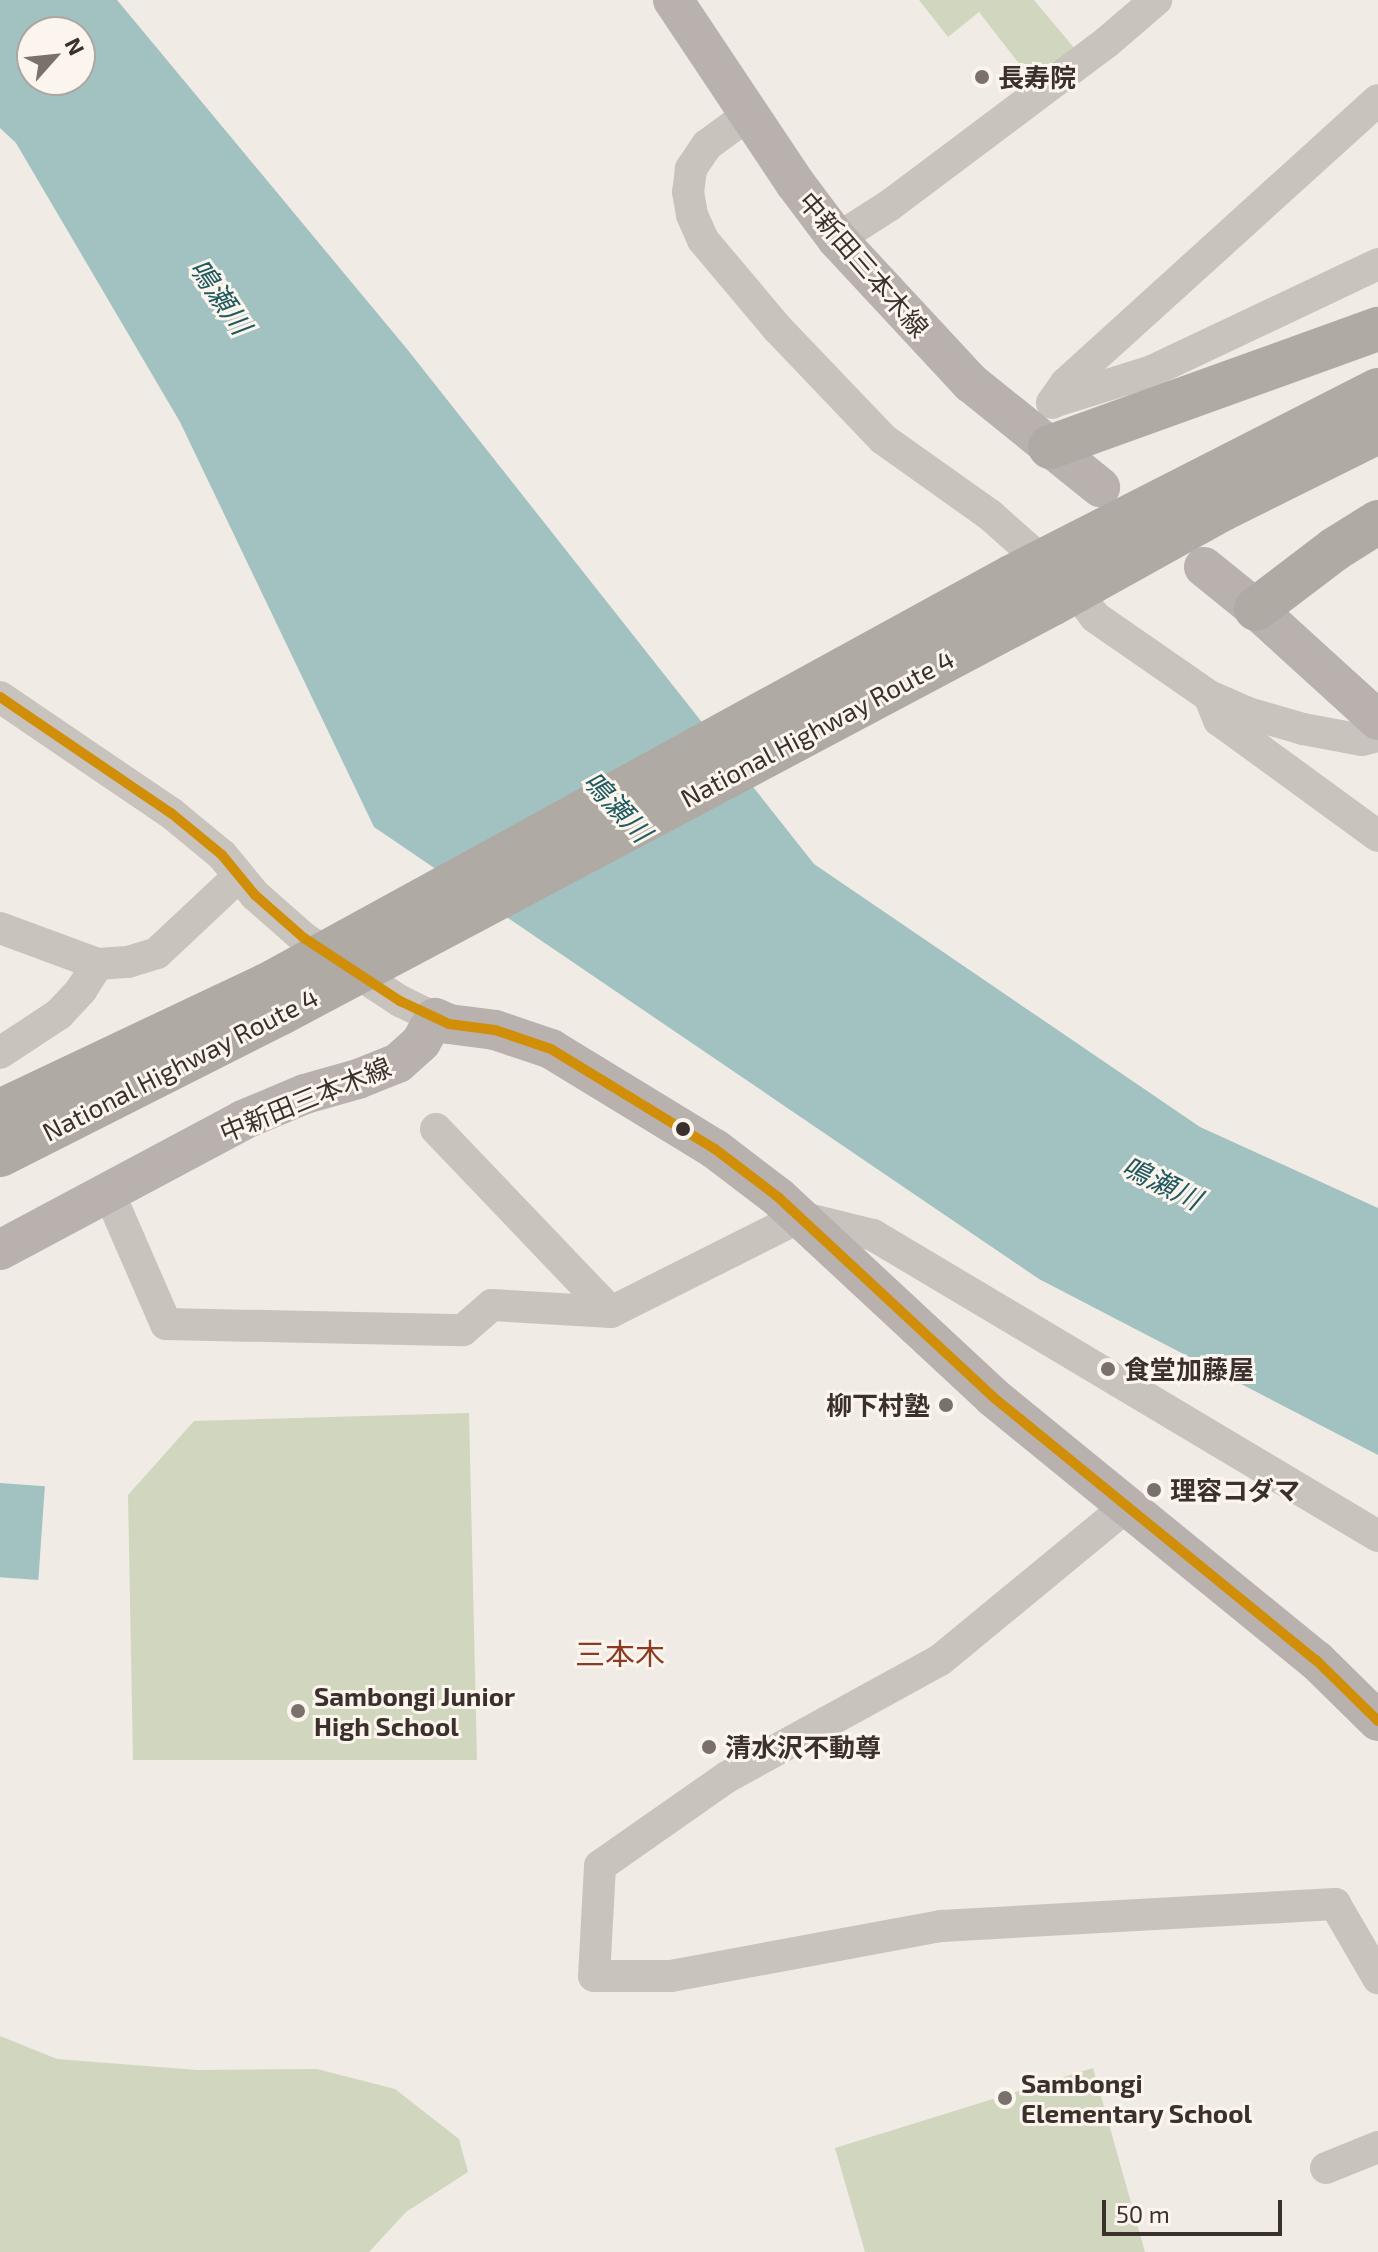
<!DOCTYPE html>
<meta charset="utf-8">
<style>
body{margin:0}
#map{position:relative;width:1378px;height:2252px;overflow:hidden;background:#f0ebe5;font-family:"Exo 2","Noto Sans JP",sans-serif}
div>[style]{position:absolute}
.green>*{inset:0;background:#d1d6bf}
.water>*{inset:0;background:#a1c2c1;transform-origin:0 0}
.minor>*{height:32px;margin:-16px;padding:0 16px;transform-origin:16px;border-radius:16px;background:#c9c3be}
.major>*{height:40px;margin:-20px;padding:0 20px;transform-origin:20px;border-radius:20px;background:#b8b1ad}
.highway>*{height:44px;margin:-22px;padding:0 22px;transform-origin:22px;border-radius:22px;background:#afaaa4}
.highway-bridge>*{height:44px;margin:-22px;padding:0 22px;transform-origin:22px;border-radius:22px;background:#afaaa4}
.bus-1>*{height:10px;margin:-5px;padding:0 5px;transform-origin:5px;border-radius:5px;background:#d18e09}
.dots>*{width:22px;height:22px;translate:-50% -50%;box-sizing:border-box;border:4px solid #fbf5ee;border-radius:50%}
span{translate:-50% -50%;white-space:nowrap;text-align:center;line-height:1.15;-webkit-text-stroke:6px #fbf5ee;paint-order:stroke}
.poi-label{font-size:26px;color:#3b302b;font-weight:700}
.left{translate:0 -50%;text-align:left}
.right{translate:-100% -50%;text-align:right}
.street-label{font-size:26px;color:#3b302b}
.water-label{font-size:28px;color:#1f5a5e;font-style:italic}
.quarter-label{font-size:30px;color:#8c3b22}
.north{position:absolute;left:16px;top:16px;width:80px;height:80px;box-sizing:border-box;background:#fbf5ee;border:2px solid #aea6a0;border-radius:50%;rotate:63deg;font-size:22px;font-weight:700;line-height:32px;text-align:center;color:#3b302b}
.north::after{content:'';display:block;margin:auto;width:28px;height:36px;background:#7a716c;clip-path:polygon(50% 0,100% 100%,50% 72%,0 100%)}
.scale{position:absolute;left:1102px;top:2200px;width:180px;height:36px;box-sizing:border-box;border:4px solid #3b302b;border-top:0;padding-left:10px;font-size:24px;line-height:28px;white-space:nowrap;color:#3b302b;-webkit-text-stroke:6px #fbf5ee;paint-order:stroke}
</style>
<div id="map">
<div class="green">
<div style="clip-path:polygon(919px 0,1034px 0,1075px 49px,1035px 84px,979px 12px,948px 37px)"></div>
<div style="clip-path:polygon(469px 1413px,477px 1760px,133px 1760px,128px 1495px,194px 1421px)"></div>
<div style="clip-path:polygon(0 2036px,57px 2059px,197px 2070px,317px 2069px,395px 2089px,459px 2139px,468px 2172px,406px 2212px,369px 2252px,0 2252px)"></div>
<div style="clip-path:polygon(1093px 2068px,1145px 2252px,865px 2252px,835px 2148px)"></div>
</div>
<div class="water">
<div style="clip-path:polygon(evenodd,0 0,117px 0,407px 349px,814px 864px,1200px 1127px,1378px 1208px,1378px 1455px,1039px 1279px,374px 827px,180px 422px,16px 143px,0 128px,0 0,32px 32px,80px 32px,80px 80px,32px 80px,32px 32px)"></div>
<div style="left:0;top:1483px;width:45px;height:94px;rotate:4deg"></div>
</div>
<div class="minor">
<div style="left:748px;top:115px;width:51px;rotate:143.8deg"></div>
<div style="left:707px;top:145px;width:29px;rotate:124deg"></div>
<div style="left:691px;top:169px;width:23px;rotate:97deg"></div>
<div style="left:688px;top:192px;width:23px;rotate:80deg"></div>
<div style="left:692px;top:215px;width:27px;rotate:66deg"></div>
<div style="left:703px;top:240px;width:116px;rotate:49.9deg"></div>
<div style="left:778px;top:329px;width:152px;rotate:46.3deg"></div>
<div style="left:883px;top:439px;width:131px;rotate:35.4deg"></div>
<div style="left:990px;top:515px;width:69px;rotate:41.5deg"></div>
<div style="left:837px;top:239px;width:63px;rotate:-32.7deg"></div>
<div style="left:890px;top:205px;width:271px;rotate:-36.9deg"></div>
<div style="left:1107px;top:42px;width:65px;rotate:-40.6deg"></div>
<div style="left:1053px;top:402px;width:104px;rotate:-17.4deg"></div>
<div style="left:1152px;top:371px;width:250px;rotate:-25.3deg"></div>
<div style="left:1052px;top:403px;width:24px;rotate:-55deg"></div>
<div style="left:1066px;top:383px;width:421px;rotate:-42.2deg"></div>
<div style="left:1075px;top:591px;width:33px;rotate:52deg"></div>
<div style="left:1095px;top:617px;width:139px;rotate:34.7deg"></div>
<div style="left:1209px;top:696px;width:43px;rotate:23.6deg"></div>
<div style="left:1248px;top:713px;width:57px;rotate:16.2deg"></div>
<div style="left:1303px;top:729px;width:60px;rotate:10.6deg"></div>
<div style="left:1362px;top:740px;width:16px;rotate:-14deg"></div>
<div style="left:0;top:697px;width:207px;rotate:34.2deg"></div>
<div style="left:171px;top:813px;width:66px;rotate:39.5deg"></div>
<div style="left:222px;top:855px;width:52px;rotate:50.5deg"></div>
<div style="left:255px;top:895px;width:65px;rotate:41.3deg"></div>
<div style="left:304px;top:938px;width:115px;rotate:33.3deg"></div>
<div style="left:400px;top:1001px;width:39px;rotate:26deg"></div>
<div style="left:1210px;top:698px;width:24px;rotate:68deg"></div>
<div style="left:1219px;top:720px;width:197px;rotate:36.1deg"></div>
<div style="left:0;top:928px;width:104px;rotate:20.2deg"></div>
<div style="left:98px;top:964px;width:30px;rotate:-4deg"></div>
<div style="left:128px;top:962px;width:30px;rotate:-17deg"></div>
<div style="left:157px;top:953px;width:112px;rotate:-43.2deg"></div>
<div style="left:0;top:1053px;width:71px;rotate:-33.5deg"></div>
<div style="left:59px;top:1014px;width:33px;rotate:-47deg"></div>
<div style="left:81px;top:990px;width:31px;rotate:-57deg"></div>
<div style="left:436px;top:1129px;width:253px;rotate:46.3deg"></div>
<div style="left:109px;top:1193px;width:143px;rotate:66.5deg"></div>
<div style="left:166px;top:1324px;width:297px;rotate:1.2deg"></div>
<div style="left:463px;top:1330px;width:38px;rotate:-41deg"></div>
<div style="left:492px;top:1305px;width:119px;rotate:3.4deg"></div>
<div style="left:611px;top:1312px;width:212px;rotate:-26.7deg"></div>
<div style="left:800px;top:1217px;width:75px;rotate:13.9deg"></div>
<div style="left:873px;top:1235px;width:588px;rotate:30.8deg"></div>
<div style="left:1127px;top:1506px;width:242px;rotate:140.5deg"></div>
<div style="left:940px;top:1660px;width:243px;rotate:151.2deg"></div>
<div style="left:727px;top:1777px;width:155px;rotate:145deg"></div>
<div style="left:600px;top:1866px;width:110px;rotate:93.1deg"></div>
<div style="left:594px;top:1976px;width:77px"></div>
<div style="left:671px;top:1976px;width:275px;rotate:-10.5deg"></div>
<div style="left:941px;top:1926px;width:395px;rotate:-3.2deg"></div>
<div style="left:1335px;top:1904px;width:86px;rotate:59.8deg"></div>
<div style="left:1326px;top:2168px;width:56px;rotate:-22deg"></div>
</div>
<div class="major">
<div style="left:673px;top:0;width:220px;rotate:56.3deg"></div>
<div style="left:795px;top:183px;width:70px;rotate:53.1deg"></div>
<div style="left:837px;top:239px;width:197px;rotate:47.1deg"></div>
<div style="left:971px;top:383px;width:166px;rotate:38.9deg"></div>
<div style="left:1204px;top:567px;width:67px;rotate:38.9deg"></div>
<div style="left:1256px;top:609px;width:165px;rotate:42.3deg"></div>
<div style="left:0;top:1250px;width:276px;rotate:-28.1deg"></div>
<div style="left:243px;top:1120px;width:67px;rotate:-22.8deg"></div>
<div style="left:305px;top:1094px;width:55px;rotate:-15.8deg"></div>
<div style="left:358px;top:1079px;width:43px;rotate:-21.8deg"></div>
<div style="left:398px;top:1063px;width:31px;rotate:-42deg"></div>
<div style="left:421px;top:1042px;width:28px;rotate:-60deg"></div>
<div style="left:435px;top:1018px;width:15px;rotate:23deg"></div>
<div style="left:449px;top:1024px;width:46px;rotate:7.4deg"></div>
<div style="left:495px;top:1030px;width:59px;rotate:18.7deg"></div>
<div style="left:551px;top:1049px;width:192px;rotate:31.4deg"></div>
<div style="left:715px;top:1149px;width:79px;rotate:37.3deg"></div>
<div style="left:778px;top:1197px;width:294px;rotate:42.9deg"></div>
<div style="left:993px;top:1397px;width:417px;rotate:39.2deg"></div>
<div style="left:1316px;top:1660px;width:87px;rotate:44.5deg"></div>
</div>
<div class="highway">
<div style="left:1050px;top:447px;width:349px;rotate:-19.8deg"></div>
<div style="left:1011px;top:577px;width:412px;rotate:-27deg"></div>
<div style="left:1052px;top:604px;width:196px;rotate:-29.1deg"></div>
<div style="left:1223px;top:509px;width:173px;rotate:-26.4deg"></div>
<div style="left:1256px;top:609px;width:99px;rotate:-37.2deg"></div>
<div style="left:1335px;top:549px;width:51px;rotate:-32.1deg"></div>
<div style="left:0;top:1111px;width:295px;rotate:-25.3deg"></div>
<div style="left:0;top:1155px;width:315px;rotate:-26.8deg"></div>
</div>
<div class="highway-bridge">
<div style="left:267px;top:985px;width:849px;rotate:-28.74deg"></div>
<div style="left:281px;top:1013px;width:873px;rotate:-27.95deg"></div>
</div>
<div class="bus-1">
<div style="left:0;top:697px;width:207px;rotate:34.2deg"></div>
<div style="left:171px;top:813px;width:66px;rotate:39.5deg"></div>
<div style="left:222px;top:855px;width:52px;rotate:50.5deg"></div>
<div style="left:255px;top:895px;width:65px;rotate:41.3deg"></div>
<div style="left:304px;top:938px;width:115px;rotate:33.3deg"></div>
<div style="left:400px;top:1001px;width:54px;rotate:25.1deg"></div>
<div style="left:449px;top:1024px;width:46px;rotate:7.4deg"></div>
<div style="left:495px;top:1030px;width:59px;rotate:18.7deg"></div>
<div style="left:551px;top:1049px;width:192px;rotate:31.4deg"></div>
<div style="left:715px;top:1149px;width:79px;rotate:37.3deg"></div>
<div style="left:778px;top:1197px;width:294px;rotate:42.9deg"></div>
<div style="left:993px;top:1397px;width:417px;rotate:39.2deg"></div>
<div style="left:1316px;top:1660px;width:87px;rotate:44.5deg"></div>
</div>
<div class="dots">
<div style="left:982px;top:77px;background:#7a716c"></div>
<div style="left:683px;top:1129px;background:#3b302b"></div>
<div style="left:1108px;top:1369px;background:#7a716c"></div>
<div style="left:946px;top:1405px;background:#7a716c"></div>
<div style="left:1154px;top:1490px;background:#7a716c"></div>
<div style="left:298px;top:1711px;background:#7a716c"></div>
<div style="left:709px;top:1747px;background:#7a716c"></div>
<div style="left:1005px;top:2098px;background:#7a716c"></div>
</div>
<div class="poi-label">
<span class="left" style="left:998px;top:77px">長寿院</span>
<span class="left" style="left:1124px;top:1369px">食堂加藤屋</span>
<span class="right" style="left:930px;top:1405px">柳下村塾</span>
<span class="left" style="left:1170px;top:1490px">理容コダマ</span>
<span class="left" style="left:314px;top:1711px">Sambongi Junior<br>High School</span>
<span class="left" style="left:725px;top:1747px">清水沢不動尊</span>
<span class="left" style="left:1021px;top:2098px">Sambongi<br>Elementary School</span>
</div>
<div class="street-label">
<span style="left:864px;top:264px;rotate:49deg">中新田三本木線</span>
<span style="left:817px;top:728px;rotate:-28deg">National Highway Route 4</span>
<span style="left:180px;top:1064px;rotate:-27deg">National Highway Route 4</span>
<span style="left:305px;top:1099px;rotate:-22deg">中新田三本木線</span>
</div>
<div class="water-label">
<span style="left:221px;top:296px;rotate:55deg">鳴瀬川</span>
<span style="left:618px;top:806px;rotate:47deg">鳴瀬川</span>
<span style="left:1162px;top:1182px;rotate:26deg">鳴瀬川</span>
</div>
<div class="quarter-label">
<span style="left:620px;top:1653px">三本木</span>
</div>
<div class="north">N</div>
<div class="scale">50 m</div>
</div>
